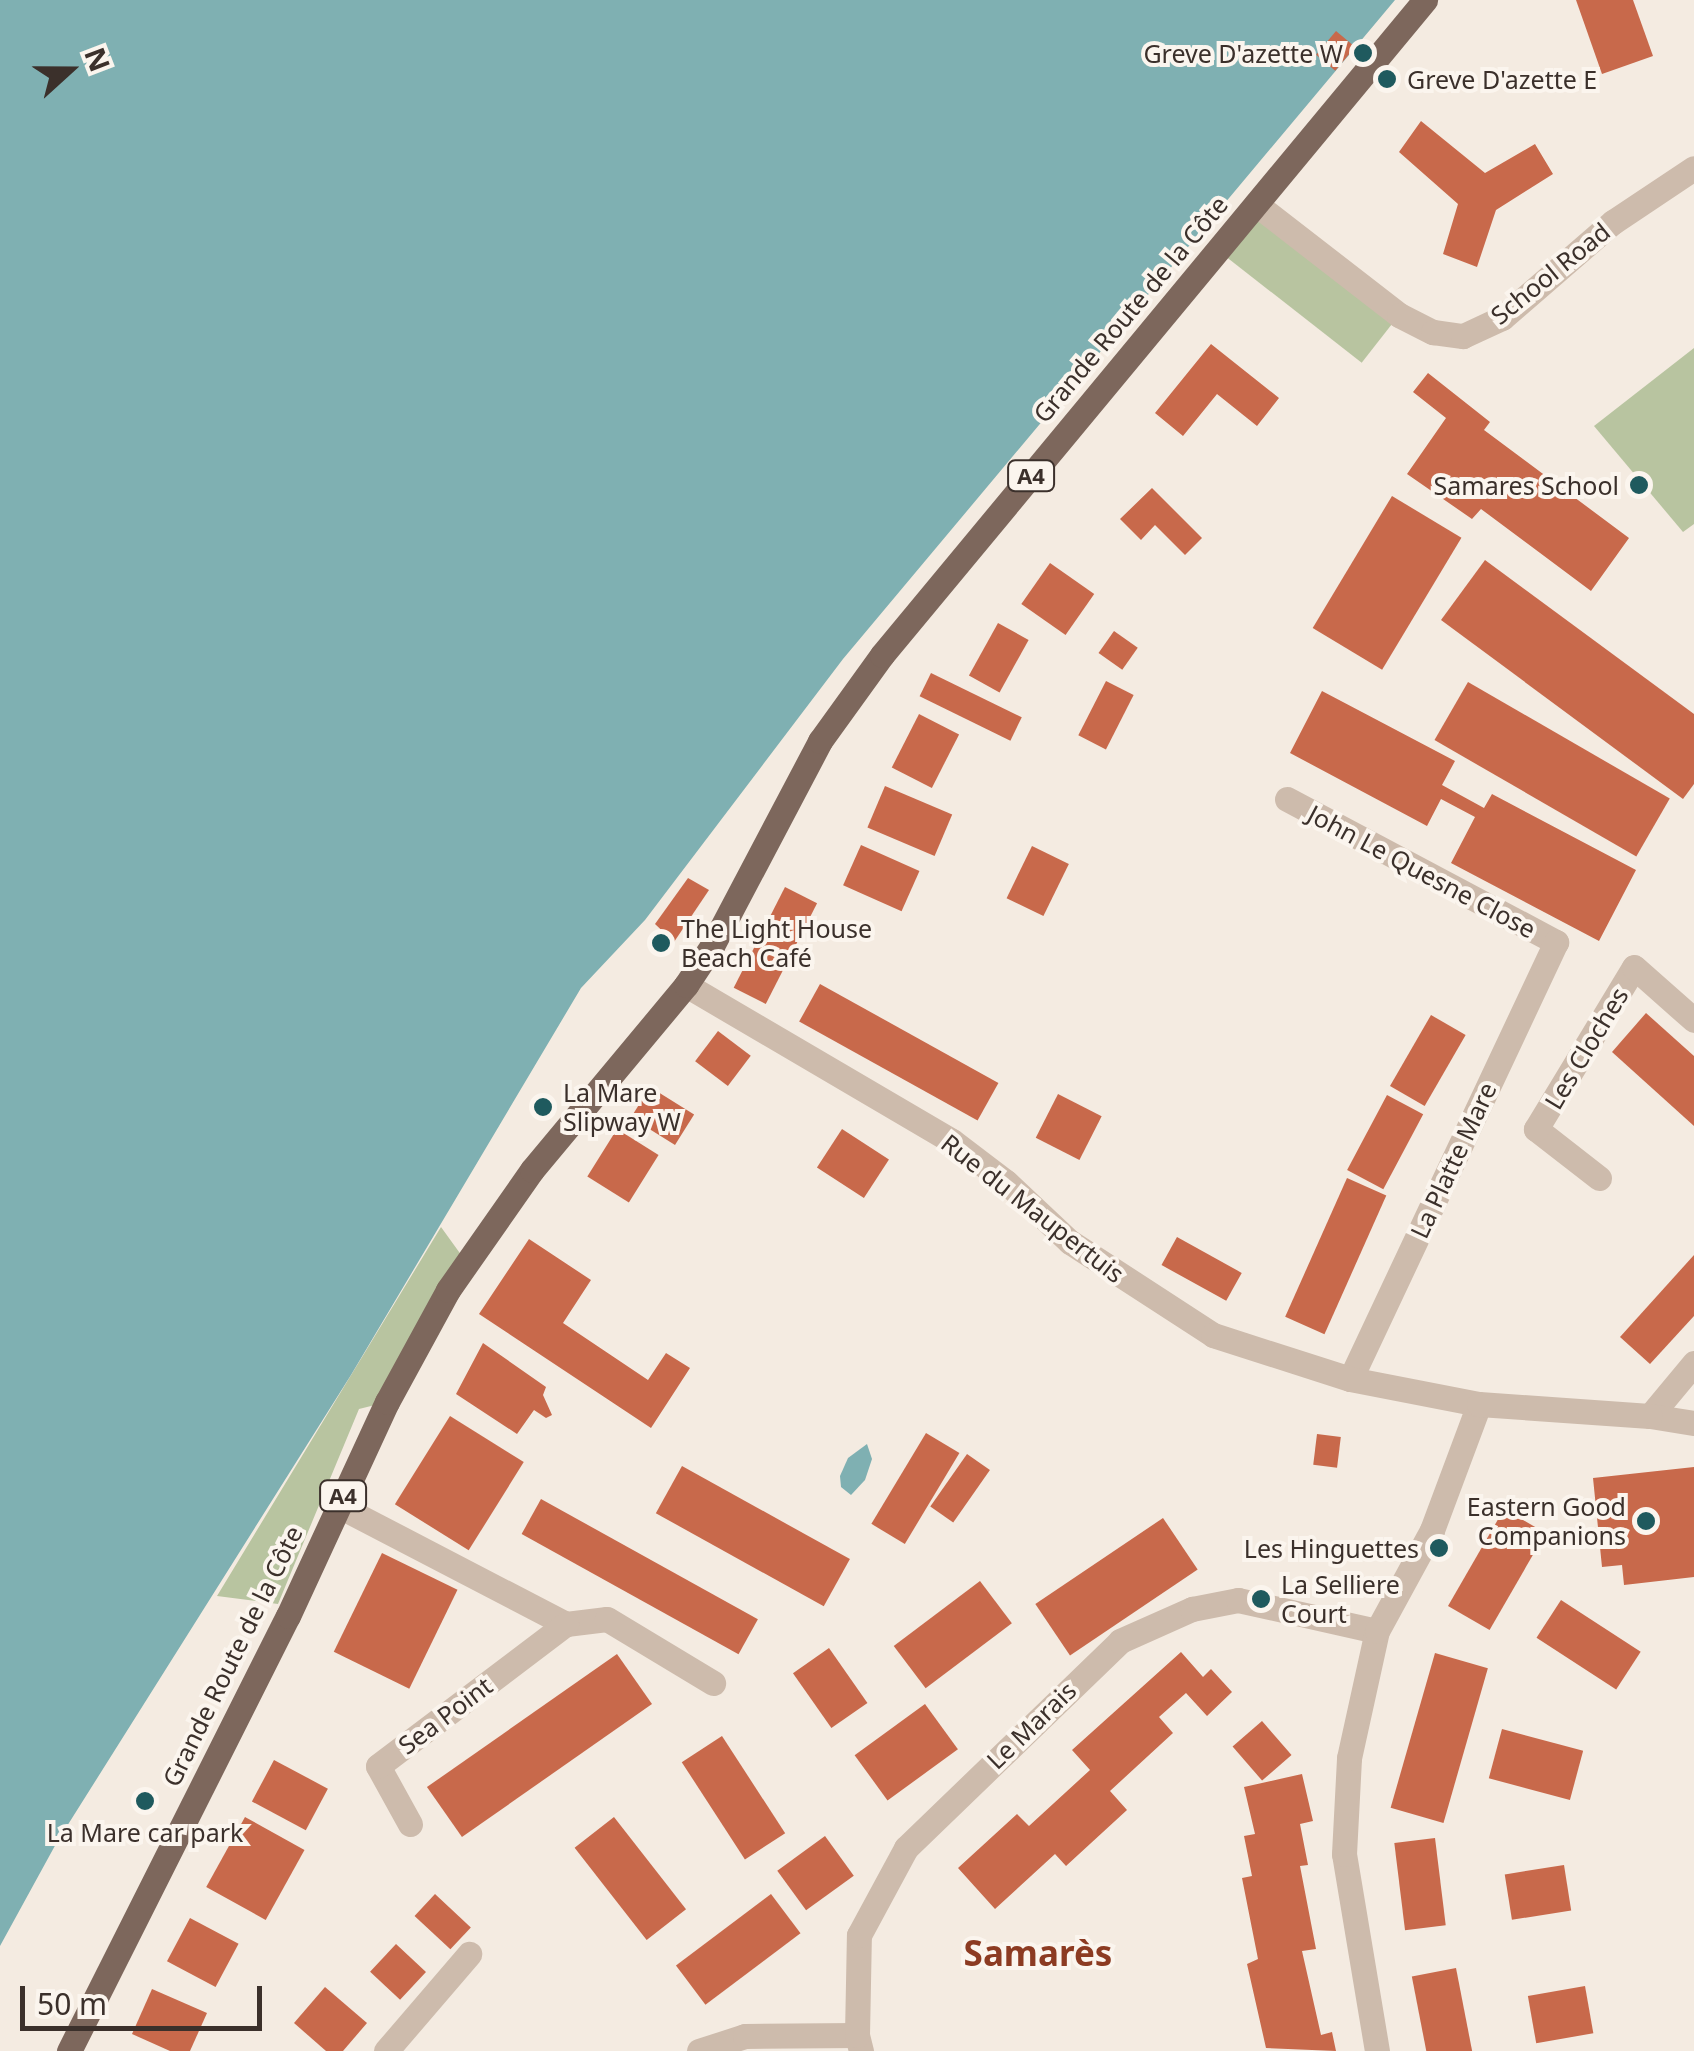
<!DOCTYPE html>
<meta charset="utf-8">
<style>
body{margin:0}
#map{position:relative;width:1694px;height:2051px;overflow:hidden;background:#f4ebe1;font-family:"Noto Sans",sans-serif}
div>[style]{position:absolute}
.green>*{inset:0;background:#b8c4a0;transform-origin:0 0}
.water>*{inset:0;background:#7fb0b2}
.building>*{inset:0;background:#c8694b;transform-origin:0 0}
.minor>*{height:25px;margin:-12.5px;padding:0 12.5px;transform-origin:12.5px;border-radius:12.5px;background:#cdbbac}
.tertiary>*{height:25px;margin:-12.5px;padding:0 12.5px;transform-origin:12.5px;border-radius:12.5px;background:#cdbbac}
.primary>*{height:25px;margin:-12.5px;padding:0 12.5px;transform-origin:12.5px;border-radius:12.5px;background:#7d675c}
.dots>*{width:28px;height:28px;translate:-50% -50%;box-sizing:border-box;border:5px solid #fbf5ee;border-radius:50%}
span{translate:-50% -50%;white-space:nowrap;text-align:center;line-height:1.15;-webkit-text-stroke:8px #fbf5ee;paint-order:stroke}
.shield-label span{padding:2px 8px;background:#fbf5ee;border:2px solid;border-radius:8px;-webkit-text-stroke-width:0}
.shield-label{font-size:22px;color:#3b302b;font-weight:700}
.poi-label{font-size:25px;color:#3b302b}
.right{translate:-100% -50%;text-align:right}
.left{translate:0 -50%;text-align:left}
.street-label{font-size:25px;color:#3b302b}
.district-label{font-size:35px;color:#8c3b22;font-weight:700}
.north{position:absolute;left:20px;top:20px;width:100px;height:100px;-webkit-text-stroke:8px #fbf5ee;paint-order:stroke;rotate:69deg;font-size:28px;font-weight:700;line-height:40px;text-align:center;color:#3b302b}
.north::after{content:'';display:block;margin:auto;width:35px;height:45px;background:#3b302b;clip-path:polygon(50% 0,100% 100%,50% 72%,0 100%)}
.scale{position:absolute;left:20px;top:1986px;width:242px;height:45px;box-sizing:border-box;border:5px solid #3b302b;border-top:0;padding-left:12px;font-size:30px;line-height:35px;white-space:nowrap;color:#3b302b;-webkit-text-stroke:8px #fbf5ee;paint-order:stroke}
</style>
<div id="map">
<div class="green">
<div style="left:1256px;top:204px;width:181px;height:60px;rotate:38deg"></div>
<div style="clip-path:polygon(1694px 348px,1694px 524px,1683px 532px,1594px 426px)"></div>
<div style="clip-path:polygon(441px 1227px,467px 1263px,387px 1402px,359px 1409px,278px 1604px,217px 1596px)"></div>
</div>
<div class="water">
<div style="clip-path:polygon(0 0,1395px 0,843px 659px,645px 920px,581px 988px,351px 1375px,57px 1842px,0 1946px)"></div>
<div style="clip-path:polygon(867px 1444px,872px 1459px,865px 1480px,851px 1495px,841px 1487px,840px 1476px,848px 1458px)"></div>
</div>
<div class="building">
<div style="clip-path:polygon(1576px 0,1633px 0,1653px 56px,1602px 74px)"></div>
<div style="left:1336px;top:31px;width:25px;height:31px;rotate:40deg"></div>
<div style="clip-path:polygon(1421px 121px,1485px 173px,1535px 144px,1553px 174px,1496px 210px,1477px 267px,1443px 254px,1458px 204px,1399px 152px)"></div>
<div style="clip-path:polygon(1211px 344px,1279px 398px,1257px 426px,1217px 394px,1183px 436px,1155px 413px)"></div>
<div style="clip-path:polygon(1428px 373px,1490px 422px,1484px 430px,1629px 538px,1591px 591px,1481px 509px,1472px 519px,1407px 474px,1446px 418px,1413px 392px)"></div>
<div style="clip-path:polygon(1152px 488px,1202px 538px,1185px 555px,1155px 525px,1141px 540px,1120px 519px)"></div>
<div style="left:1392px;top:496px;width:81px;height:154px;rotate:31deg"></div>
<div style="clip-path:polygon(1485px 560px,1694px 714px,1694px 784px,1683px 799px,1441px 620px)"></div>
<div style="left:1050px;top:563px;width:54px;height:50px;rotate:35deg"></div>
<div style="left:998px;top:623px;width:35px;height:60px;rotate:29deg"></div>
<div style="left:1114px;top:631px;width:29px;height:27px;rotate:35deg"></div>
<div style="left:931px;top:673px;width:101px;height:26px;rotate:26deg"></div>
<div style="left:1106px;top:681px;width:31px;height:61px;rotate:27deg"></div>
<div style="left:1468px;top:682px;width:233px;height:67px;rotate:30deg"></div>
<div style="clip-path:polygon(1322px 691px,1455px 761px,1442px 785px,1484px 808px,1492px 794px,1636px 870px,1599px 941px,1451px 863px,1475px 817px,1441px 799px,1427px 826px,1290px 753px)"></div>
<div style="left:919px;top:714px;width:45px;height:60px;rotate:27deg"></div>
<div style="left:885px;top:786px;width:73px;height:45px;rotate:23deg"></div>
<div style="left:861px;top:845px;width:64px;height:44px;rotate:24deg"></div>
<div style="left:1032px;top:846px;width:41px;height:58px;rotate:26deg"></div>
<div style="clip-path:polygon(688px 878px,709px 890px,674px 942px,655px 924px)"></div>
<div style="left:785px;top:887px;width:36px;height:113px;rotate:27deg"></div>
<div style="left:820px;top:984px;width:204px;height:43px;rotate:29deg"></div>
<div style="clip-path:polygon(1646px 1013px,1694px 1056px,1694px 1126px,1612px 1052px)"></div>
<div style="left:1431px;top:1015px;width:40px;height:82px;rotate:30deg"></div>
<div style="left:718px;top:1031px;width:41px;height:38px;rotate:37deg"></div>
<div style="left:650px;top:1087px;width:52px;height:36px;rotate:32deg"></div>
<div style="left:1058px;top:1094px;width:49px;height:49px;rotate:27deg"></div>
<div style="left:1387px;top:1095px;width:41px;height:85px;rotate:28deg"></div>
<div style="left:617px;top:1129px;width:49px;height:56px;rotate:32deg"></div>
<div style="left:842px;top:1129px;width:56px;height:46px;rotate:33deg"></div>
<div style="left:1347px;top:1178px;width:43px;height:152px;rotate:24deg"></div>
<div style="left:1177px;top:1237px;width:74px;height:32px;rotate:29deg"></div>
<div style="clip-path:polygon(529px 1239px,591px 1280px,563px 1323px,648px 1380px,666px 1353px,690px 1368px,651px 1428px,479px 1314px)"></div>
<div style="clip-path:polygon(1694px 1255px,1694px 1316px,1650px 1364px,1620px 1337px)"></div>
<div style="clip-path:polygon(483px 1343px,546px 1387px,543px 1395px,552px 1415px,546px 1418px,534px 1410px,517px 1434px,456px 1394px)"></div>
<div style="left:450px;top:1416px;width:87px;height:104px;rotate:32deg"></div>
<div style="left:926px;top:1433px;width:39px;height:106px;rotate:31deg"></div>
<div style="left:1317px;top:1434px;width:24px;height:31px;rotate:7deg"></div>
<div style="left:967px;top:1454px;width:28px;height:64px;rotate:35deg"></div>
<div style="left:682px;top:1466px;width:192px;height:54px;rotate:29deg"></div>
<div style="clip-path:polygon(1694px 1467px,1694px 1577px,1624px 1585px,1622px 1565px,1602px 1567px,1593px 1478px)"></div>
<div style="left:541px;top:1499px;width:248px;height:40px;rotate:29deg"></div>
<div style="left:1504px;top:1509px;width:48px;height:112px;rotate:30deg"></div>
<div style="left:1163px;top:1518px;width:62px;height:154px;rotate:56deg"></div>
<div style="left:382px;top:1553px;width:84px;height:110px;rotate:26deg"></div>
<div style="left:980px;top:1581px;width:53px;height:108px;rotate:53deg"></div>
<div style="left:1561px;top:1600px;width:95px;height:45px;rotate:33deg"></div>
<div style="left:829px;top:1648px;width:67px;height:44px;rotate:55deg"></div>
<div style="clip-path:polygon(1181px 1652px,1203px 1677px,1211px 1669px,1232px 1692px,1207px 1716px,1186px 1693px,1159px 1717px,1173px 1733px,1110px 1791px,1127px 1810px,1066px 1866px,1055px 1854px,995px 1909px,958px 1868px,1017px 1814px,1029px 1826px,1090px 1770px,1072px 1750px)"></div>
<div style="left:1435px;top:1653px;width:55px;height:161px;rotate:16deg"></div>
<div style="left:617px;top:1654px;width:61px;height:232px;rotate:55deg"></div>
<div style="left:925px;top:1704px;width:56px;height:87px;rotate:54deg"></div>
<div style="left:1262px;top:1721px;width:45px;height:39px;rotate:49deg"></div>
<div style="left:1502px;top:1729px;width:84px;height:51px;rotate:15deg"></div>
<div style="left:722px;top:1736px;width:116px;height:48px;rotate:57deg"></div>
<div style="left:274px;top:1760px;width:61px;height:47px;rotate:28deg"></div>
<div style="clip-path:polygon(1302px 1774px,1313px 1821px,1300px 1824px,1308px 1865px,1300px 1866px,1316px 1949px,1302px 1951px,1321px 2035px,1332px 2032px,1336px 2051px,1266px 2048px,1247px 1964px,1258px 1959px,1242px 1878px,1252px 1876px,1244px 1836px,1255px 1834px,1244px 1787px)"></div>
<div style="left:245px;top:1817px;width:68px;height:80px;rotate:29deg"></div>
<div style="left:614px;top:1817px;width:117px;height:50px;rotate:52deg"></div>
<div style="left:825px;top:1836px;width:49px;height:59px;rotate:54deg"></div>
<div style="left:1435px;top:1838px;width:88px;height:41px;rotate:83deg"></div>
<div style="left:1564px;top:1865px;width:46px;height:60px;rotate:81deg"></div>
<div style="left:435px;top:1894px;width:49px;height:30px;rotate:43deg"></div>
<div style="left:771px;top:1894px;width:49px;height:119px;rotate:53deg"></div>
<div style="left:190px;top:1918px;width:55px;height:49px;rotate:28deg"></div>
<div style="left:396px;top:1944px;width:41px;height:38px;rotate:43deg"></div>
<div style="left:1456px;top:1968px;width:85px;height:45px;rotate:79deg"></div>
<div style="left:1585px;top:1986px;width:48px;height:58px;rotate:80deg"></div>
<div style="clip-path:polygon(325px 1987px,367px 2023px,343px 2051px,326px 2051px,294px 2023px)"></div>
<div style="clip-path:polygon(152px 1989px,207px 2013px,190px 2051px,170px 2051px,132px 2034px)"></div>
</div>
<div class="minor">
<div style="left:1256px;top:204px;width:181px;rotate:37.8deg"></div>
<div style="left:1399px;top:315px;width:38px;rotate:27deg"></div>
<div style="left:1433px;top:332px;width:30px;rotate:8deg"></div>
<div style="left:1463px;top:336px;width:43px;rotate:-24.8deg"></div>
<div style="left:1502px;top:318px;width:147px;rotate:-40.9deg"></div>
<div style="left:1613px;top:222px;width:97px;rotate:-33.7deg"></div>
<div style="left:1287px;top:799px;width:305px;rotate:28deg"></div>
<div style="left:1556px;top:942px;width:483px;rotate:115.2deg"></div>
<div style="left:1599px;top:1178px;width:80px;rotate:-142.1deg"></div>
<div style="left:1536px;top:1129px;width:189px;rotate:-58.8deg"></div>
<div style="left:1634px;top:967px;width:80px;rotate:41.5deg"></div>
<div style="left:1650px;top:1416px;width:69px;rotate:-50.3deg"></div>
<div style="left:1650px;top:1416px;width:45px;rotate:9deg"></div>
<div style="left:339px;top:1506px;width:256px;rotate:27.5deg"></div>
<div style="left:566px;top:1624px;width:41px;rotate:-7deg"></div>
<div style="left:607px;top:1619px;width:124px;rotate:31.1deg"></div>
<div style="left:410px;top:1824px;width:66px;rotate:-118.9deg"></div>
<div style="left:378px;top:1766px;width:236px;rotate:-37.1deg"></div>
<div style="left:386px;top:2051px;width:128px;rotate:-49.4deg"></div>
<div style="left:699px;top:2051px;width:48px;rotate:-18.1deg"></div>
<div style="left:745px;top:2036px;width:112px;rotate:-0.5deg"></div>
<div style="left:861px;top:2051px;width:16px;rotate:-104deg"></div>
<div style="left:857px;top:2035px;width:100px;rotate:-88.9deg"></div>
<div style="left:859px;top:1935px;width:99px;rotate:-61.6deg"></div>
<div style="left:906px;top:1848px;width:298px;rotate:-44deg"></div>
<div style="left:1120px;top:1641px;width:79px;rotate:-24deg"></div>
<div style="left:1192px;top:1609px;width:47px;rotate:-11.1deg"></div>
<div style="left:1238px;top:1600px;width:142px;rotate:12.6deg"></div>
<div style="left:1377px;top:2051px;width:200px;rotate:-99.5deg"></div>
<div style="left:1344px;top:1854px;width:96px;rotate:-87deg"></div>
<div style="left:1349px;top:1758px;width:130px;rotate:-77.6deg"></div>
<div style="left:1377px;top:1631px;width:115px;rotate:-61.4deg"></div>
<div style="left:1432px;top:1530px;width:134px;rotate:-69.5deg"></div>
</div>
<div class="tertiary">
<div style="left:686px;top:985px;width:308px;rotate:30.4deg"></div>
<div style="left:952px;top:1141px;width:68px;rotate:37.2deg"></div>
<div style="left:1006px;top:1182px;width:88px;rotate:43.2deg"></div>
<div style="left:1070px;top:1242px;width:171px;rotate:33deg"></div>
<div style="left:1213px;top:1335px;width:144px;rotate:17.8deg"></div>
<div style="left:1350px;top:1379px;width:131px;rotate:11deg"></div>
<div style="left:1479px;top:1404px;width:171px;rotate:4deg"></div>
</div>
<div class="primary">
<div style="left:69px;top:2051px;width:487px;rotate:-63.3deg"></div>
<div style="left:288px;top:1616px;width:236px;rotate:-65.2deg"></div>
<div style="left:387px;top:1402px;width:128px;rotate:-61.4deg"></div>
<div style="left:448px;top:1290px;width:146px;rotate:-55deg"></div>
<div style="left:532px;top:1170px;width:241px;rotate:-50.2deg"></div>
<div style="left:686px;top:985px;width:47px;rotate:-56.3deg"></div>
<div style="left:712px;top:946px;width:232px;rotate:-62.2deg"></div>
<div style="left:820px;top:741px;width:106px;rotate:-54.2deg"></div>
<div style="left:882px;top:655px;width:851px;rotate:-50.34deg"></div>
</div>
<div class="dots">
<div style="left:1363px;top:53px;background:#1f5a5e"></div>
<div style="left:1387px;top:79px;background:#1f5a5e"></div>
<div style="left:1639px;top:485px;background:#1f5a5e"></div>
<div style="left:661px;top:943px;background:#1f5a5e"></div>
<div style="left:543px;top:1107px;background:#1f5a5e"></div>
<div style="left:1646px;top:1521px;background:#1f5a5e"></div>
<div style="left:1439px;top:1548px;background:#1f5a5e"></div>
<div style="left:1261px;top:1599px;background:#1f5a5e"></div>
<div style="left:145px;top:1801px;background:#1f5a5e"></div>
</div>
<div class="shield-label">
<span style="left:1031px;top:476px">A4</span>
<span style="left:343px;top:1496px">A4</span>
</div>
<div class="poi-label">
<span class="right" style="left:1343px;top:53px">Greve D'azette W</span>
<span class="left" style="left:1407px;top:79px">Greve D'azette E</span>
<span class="right" style="left:1619px;top:485px">Samares School</span>
<span class="left" style="left:681px;top:943px">The Light House<br>Beach Café</span>
<span class="left" style="left:563px;top:1107px">La Mare<br>Slipway W</span>
<span class="right" style="left:1626px;top:1521px">Eastern Good<br>Companions</span>
<span class="right" style="left:1419px;top:1548px">Les Hinguettes</span>
<span class="left" style="left:1281px;top:1599px">La Selliere<br>Court</span>
<span style="left:145px;top:1832px">La Mare car park</span>
</div>
<div class="street-label">
<span style="left:1550px;top:273px;rotate:-39deg">School Road</span>
<span style="left:1130px;top:309px;rotate:-50deg">Grande Route de la Côte</span>
<span style="left:1422px;top:871px;rotate:28deg">John Le Quesne Close</span>
<span style="left:1586px;top:1048px;rotate:-59deg">Les Cloches</span>
<span style="left:1453px;top:1160px;rotate:-65deg">La Platte Mare</span>
<span style="left:1033px;top:1208px;rotate:38deg">Rue du Maupertuis</span>
<span style="left:232px;top:1656px;rotate:-64deg">Grande Route de la Côte</span>
<span style="left:445px;top:1715px;rotate:-37deg">Sea Point</span>
<span style="left:1031px;top:1725px;rotate:-44deg">Le Marais</span>
</div>
<div class="district-label">
<span style="left:1038px;top:1953px">Samarès</span>
</div>
<div class="north">N</div>
<div class="scale">50 m</div>
</div>
